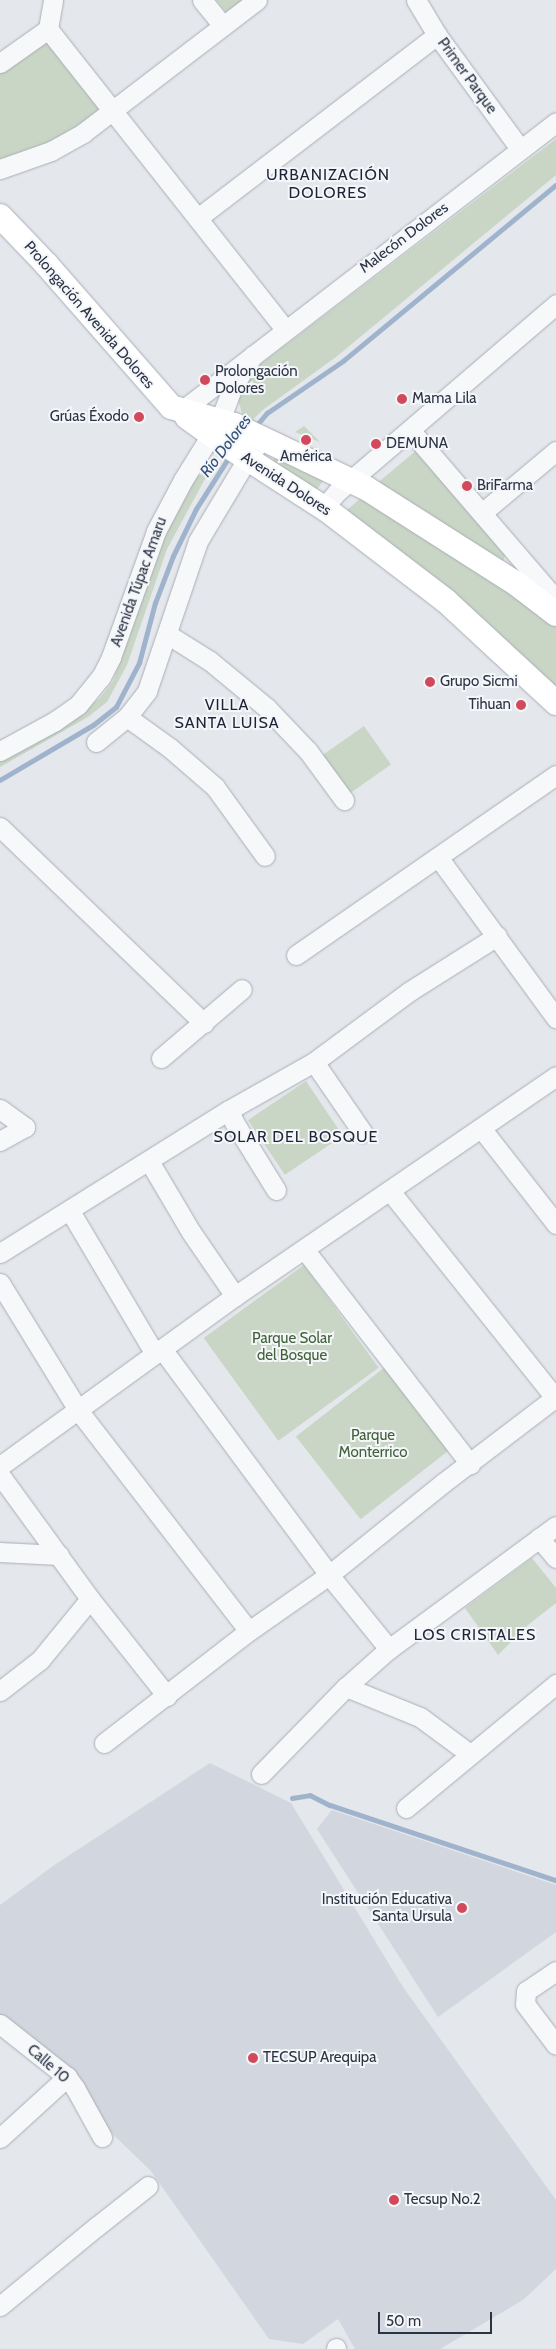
<!DOCTYPE html>
<meta charset="utf-8">
<style>
body{margin:0}
#map{position:relative;width:556px;height:2349px;overflow:hidden;background:#e4e7ec;font-family:Cabin,sans-serif}
div>[style]{position:absolute}
.built>*{inset:0;background:#d2d6de}
.green>*{inset:0;background:#c9d6c5;transform-origin:0 0}
.stream>*{height:4.5px;margin:-2.25px;padding:0 2.25px;transform-origin:2.25px;border-radius:2.25px;background:#9fb4cc}
.roads{filter:drop-shadow(0 0 1px #a9aeb7) drop-shadow(0 0 1px #a9aeb7)}
.minor>*{height:19px;margin:-9.5px;padding:0 9.5px;transform-origin:9.5px;border-radius:9.5px;background:#f7f8fa}
.major>*{height:24px;margin:-12px;padding:0 12px;transform-origin:12px;border-radius:12px;background:#fff}
.dots>*{width:14px;height:14px;translate:-50% -50%;box-sizing:border-box;border:2px solid #f4f6f9;border-radius:50%}
span{translate:-50% -50%;white-space:nowrap;text-align:center;line-height:1.15;-webkit-text-stroke:4px #f4f6f9;paint-order:stroke}
.street-label{font-size:15px;color:#2b3445}
.poi-label{font-size:15px;color:#2b3445}
.left{translate:0 -50%;text-align:left}
.right{translate:-100% -50%;text-align:right}
.park-label{font-size:15px;color:#3f6138}
.neighbourhood-label{font-size:16px;color:#1d2536;letter-spacing:1px}
.water-label{font-size:16px;color:#34527a;font-style:italic}
.scale{position:absolute;left:378px;top:2312px;width:114px;height:22px;box-sizing:border-box;border:2px solid #2b3445;border-top:0;padding-left:6px;font-size:15px;line-height:18px;white-space:nowrap;color:#2b3445;-webkit-text-stroke:4px #f4f6f9;paint-order:stroke}
</style>
<div id="map">
<div class="built">
<div style="clip-path:polygon(210px 1763px,291px 1803px,403px 1987px,556px 2200px,556px 2269px,523px 2300px,440px 2349px,355px 2349px,338px 2319px,303px 2344px,269px 2339px,151px 2171px,99px 2121px,0 2015px,0 1905px,53px 1866px)"></div>
<div style="clip-path:polygon(332px 1810px,556px 1885px,556px 1932px,438px 2017px,317px 1829px)"></div>
</div>
<div class="green">
<div style="clip-path:polygon(216px 0,246px 0,226px 12px)"></div>
<div style="clip-path:polygon(48px 29px,114px 111px,0 168px,0 65px)"></div>
<div style="clip-path:polygon(556px 139px,556px 175px,336px 357px,264px 409px,251px 421px,242px 414px,238px 399px,240px 389px,250px 372px)"></div>
<div style="clip-path:polygon(304px 426px,320px 442px,295px 432px)"></div>
<div style="clip-path:polygon(418px 449px,507px 552px,503px 561px,500px 562px,375px 485px)"></div>
<div style="clip-path:polygon(277px 454px,326px 477px,314px 493px,271px 464px)"></div>
<div style="clip-path:polygon(205px 459px,213px 464px,167px 549px,127px 665px,107px 702px,88px 717px,0 767px,0 759px,84px 711px,100px 698px,113px 681px,158px 550px)"></div>
<div style="clip-path:polygon(365px 494px,556px 620px,556px 693px,344px 513px)"></div>
<div style="left:364px;top:726px;width:47px;height:50px;rotate:55deg"></div>
<div style="left:306px;top:1081px;width:66px;height:70px;rotate:56deg"></div>
<div style="left:304px;top:1265px;width:127px;height:124px;rotate:54deg"></div>
<div style="left:385px;top:1367px;width:105px;height:113px;rotate:52deg"></div>
<div style="clip-path:polygon(532px 1558px,556px 1588px,556px 1603px,528px 1625px,498px 1655px,465px 1608px)"></div>
</div>
<div class="stream">
<div style="left:256px;top:426px;width:17px;rotate:-50deg"></div>
<div style="left:267px;top:413px;width:92px;rotate:-34.4deg"></div>
<div style="left:343px;top:361px;width:276px;rotate:-39.6deg"></div>
<div style="left:0;top:780px;width:108px;rotate:-30.6deg"></div>
<div style="left:93px;top:725px;width:29px;rotate:-38deg"></div>
<div style="left:116px;top:707px;width:50px;rotate:-62.4deg"></div>
<div style="left:139px;top:663px;width:62px;rotate:-75.1deg"></div>
<div style="left:155px;top:603px;width:50px;rotate:-69deg"></div>
<div style="left:173px;top:556px;width:52px;rotate:-63.9deg"></div>
<div style="left:196px;top:509px;width:62px;rotate:-57.6deg"></div>
<div style="left:292px;top:1798px;width:18px;rotate:-9deg"></div>
<div style="left:310px;top:1795px;width:22px;rotate:27deg"></div>
<div style="left:330px;top:1805px;width:238px;rotate:18.4deg"></div>
</div>
<div class="roads">
<div class="minor">
<div style="left:202px;top:0;width:33px;rotate:51deg"></div>
<div style="left:416px;top:0;width:41px;rotate:59deg"></div>
<div style="left:437px;top:35px;width:141px;rotate:53.9deg"></div>
<div style="left:48px;top:29px;width:382px;rotate:51.7deg"></div>
<div style="left:0;top:63px;width:59px;rotate:-35.3deg"></div>
<div style="left:48px;top:29px;width:29px;rotate:-80deg"></div>
<div style="left:0;top:169px;width:54px;rotate:-19.4deg"></div>
<div style="left:51px;top:151px;width:37px;rotate:-29deg"></div>
<div style="left:83px;top:133px;width:219px;rotate:-37.4deg"></div>
<div style="left:199px;top:217px;width:300px;rotate:-37.4deg"></div>
<div style="left:180px;top:412px;width:475px;rotate:-37.6deg"></div>
<div style="left:410px;top:430px;width:224px;rotate:49.3deg"></div>
<div style="left:327px;top:510px;width:10px;rotate:-73deg"></div>
<div style="left:330px;top:500px;width:11px;rotate:-49deg"></div>
<div style="left:337px;top:492px;width:289px;rotate:-40.6deg"></div>
<div style="left:483px;top:512px;width:95px;rotate:-39.9deg"></div>
<div style="left:167px;top:634px;width:51px;rotate:32.1deg"></div>
<div style="left:210px;top:661px;width:74px;rotate:39.5deg"></div>
<div style="left:267px;top:708px;width:59px;rotate:46.4deg"></div>
<div style="left:308px;top:751px;width:61px;rotate:53.7deg"></div>
<div style="left:127px;top:717px;width:53px;rotate:35.8deg"></div>
<div style="left:170px;top:748px;width:60px;rotate:40.9deg"></div>
<div style="left:215px;top:787px;width:85px;rotate:54.1deg"></div>
<div style="left:96px;top:742px;width:40px;rotate:-39deg"></div>
<div style="left:127px;top:717px;width:33px;rotate:-52deg"></div>
<div style="left:147px;top:691px;width:158px;rotate:-71.2deg"></div>
<div style="left:198px;top:541px;width:96px;rotate:-59.1deg"></div>
<div style="left:247px;top:459px;width:27px;rotate:-54deg"></div>
<div style="left:0;top:751px;width:63px;rotate:-28.6deg"></div>
<div style="left:55px;top:721px;width:28px;rotate:-35deg"></div>
<div style="left:78px;top:705px;width:36px;rotate:-51deg"></div>
<div style="left:101px;top:677px;width:22px;rotate:-63deg"></div>
<div style="left:111px;top:657px;width:134px;rotate:-70.3deg"></div>
<div style="left:156px;top:531px;width:58px;rotate:-62.1deg"></div>
<div style="left:183px;top:480px;width:70px;rotate:-58.3deg"></div>
<div style="left:220px;top:420px;width:36px;rotate:-69deg"></div>
<div style="left:233px;top:386px;width:37px;rotate:-57deg"></div>
<div style="left:0;top:827px;width:283px;rotate:43.9deg"></div>
<div style="left:438px;top:857px;width:200px;rotate:53.8deg"></div>
<div style="left:296px;top:955px;width:316px;rotate:-34.7deg"></div>
<div style="left:161px;top:1058px;width:106px;rotate:-40.4deg"></div>
<div style="left:314px;top:1062px;width:86px;rotate:55.4deg"></div>
<div style="left:0;top:1109px;width:31px;rotate:36deg"></div>
<div style="left:25px;top:1127px;width:29px;rotate:151deg"></div>
<div style="left:229px;top:1110px;width:13px;rotate:67deg"></div>
<div style="left:234px;top:1122px;width:80px;rotate:58.3deg"></div>
<div style="left:481px;top:1128px;width:122px;rotate:52deg"></div>
<div style="left:149px;top:1161px;width:82px;rotate:59.4deg"></div>
<div style="left:191px;top:1232px;width:78px;rotate:55.5deg"></div>
<div style="left:390px;top:1191px;width:265px;rotate:51.4deg"></div>
<div style="left:70px;top:1211px;width:166px;rotate:59.3deg"></div>
<div style="left:304px;top:1249px;width:272px;rotate:52.3deg"></div>
<div style="left:0;top:1253px;width:270px;rotate:-32deg"></div>
<div style="left:229px;top:1110px;width:98px;rotate:-29.5deg"></div>
<div style="left:314px;top:1062px;width:119px;rotate:-36.5deg"></div>
<div style="left:410px;top:991px;width:103px;rotate:-32.3deg"></div>
<div style="left:0;top:1283px;width:149px;rotate:58.4deg"></div>
<div style="left:78px;top:1410px;width:279px;rotate:52.3deg"></div>
<div style="left:162px;top:1349px;width:281px;rotate:53.5deg"></div>
<div style="left:329px;top:1575px;width:95px;rotate:51deg"></div>
<div style="left:0;top:1466px;width:290px;rotate:-35.9deg"></div>
<div style="left:235px;top:1296px;width:389px;rotate:-34.4deg"></div>
<div style="left:0;top:1475px;width:153px;rotate:54deg"></div>
<div style="left:90px;top:1599px;width:124px;rotate:51.6deg"></div>
<div style="left:539px;top:1538px;width:26px;rotate:50deg"></div>
<div style="left:0;top:1552px;width:59px;rotate:2.9deg"></div>
<div style="left:346px;top:1687px;width:80px;rotate:22.1deg"></div>
<div style="left:420px;top:1717px;width:62px;rotate:36.5deg"></div>
<div style="left:0;top:1691px;width:51px;rotate:-37.8deg"></div>
<div style="left:40px;top:1660px;width:79px;rotate:-50.7deg"></div>
<div style="left:104px;top:1743px;width:183px;rotate:-37.7deg"></div>
<div style="left:249px;top:1631px;width:98px;rotate:-35deg"></div>
<div style="left:329px;top:1575px;width:146px;rotate:-38.9deg"></div>
<div style="left:443px;top:1483px;width:142px;rotate:-37.3deg"></div>
<div style="left:261px;top:1774px;width:122px;rotate:-45.7deg"></div>
<div style="left:346px;top:1687px;width:57px;rotate:-41.5deg"></div>
<div style="left:389px;top:1649px;width:207px;rotate:-36.4deg"></div>
<div style="left:406px;top:1808px;width:195px;rotate:-39.6deg"></div>
<div style="left:556px;top:1971px;width:36px;rotate:146deg"></div>
<div style="left:526px;top:1991px;width:13px;rotate:94deg"></div>
<div style="left:525px;top:2004px;width:51px;rotate:52.9deg"></div>
<div style="left:0;top:2024px;width:85px;rotate:38.3deg"></div>
<div style="left:67px;top:2077px;width:14px;rotate:54deg"></div>
<div style="left:75px;top:2088px;width:56px;rotate:61.1deg"></div>
<div style="left:0;top:2138px;width:91px;rotate:-42.3deg"></div>
<div style="left:0;top:2306px;width:124px;rotate:-39.5deg"></div>
<div style="left:96px;top:2227px;width:66px;rotate:-38.3deg"></div>
<div style="left:336px;top:2348px;width:1px;rotate:90deg"></div>
</div>
<div class="major">
<div style="left:0;top:216px;width:66px;rotate:46.2deg"></div>
<div style="left:46px;top:264px;width:190px;rotate:48.8deg"></div>
<div style="left:171px;top:407px;width:66px;rotate:15.9deg"></div>
<div style="left:234px;top:425px;width:146px;rotate:25.5deg"></div>
<div style="left:366px;top:488px;width:180px;rotate:32.5deg"></div>
<div style="left:518px;top:585px;width:48px;rotate:37.3deg"></div>
<div style="left:187px;top:417px;width:41px;rotate:36deg"></div>
<div style="left:220px;top:441px;width:127px;rotate:32.8deg"></div>
<div style="left:327px;top:510px;width:150px;rotate:37.4deg"></div>
<div style="left:446px;top:601px;width:150px;rotate:42.8deg"></div>
</div>
</div>
<div class="dots">
<div style="left:205px;top:380px;background:#d1495b"></div>
<div style="left:402px;top:399px;background:#d1495b"></div>
<div style="left:139px;top:417px;background:#d1495b"></div>
<div style="left:306px;top:440px;background:#d1495b"></div>
<div style="left:376px;top:444px;background:#d1495b"></div>
<div style="left:467px;top:486px;background:#d1495b"></div>
<div style="left:430px;top:682px;background:#d1495b"></div>
<div style="left:521px;top:705px;background:#d1495b"></div>
<div style="left:462px;top:1908px;background:#d1495b"></div>
<div style="left:253px;top:2058px;background:#d1495b"></div>
<div style="left:394px;top:2200px;background:#d1495b"></div>
</div>
<div class="street-label">
<span style="left:467px;top:76px;rotate:54deg">Primer Parque</span>
<span style="left:404px;top:238px;rotate:-37deg">Malecón Dolores</span>
<span style="left:89px;top:315px;rotate:49deg">Prolongación Avenida Dolores</span>
<span style="left:286px;top:484px;rotate:33deg">Avenida Dolores</span>
<span style="left:139px;top:582px;rotate:-70deg">Avenida Túpac Amaru</span>
<span style="left:48px;top:2064px;rotate:41deg">Calle 10</span>
</div>
<div class="poi-label">
<span class="left" style="left:215px;top:380px">Prolongación<br>Dolores</span>
<span class="left" style="left:412px;top:399px">Mama Lila</span>
<span class="right" style="left:129px;top:417px">Grúas Éxodo</span>
<span class="left" style="left:386px;top:444px">DEMUNA</span>
<span style="left:306px;top:457px">América</span>
<span class="left" style="left:477px;top:486px">BriFarma</span>
<span class="left" style="left:440px;top:682px">Grupo Sicmi</span>
<span class="right" style="left:511px;top:705px">Tihuan</span>
<span class="right" style="left:452px;top:1908px">Institución Educativa<br>Santa Ursula</span>
<span class="left" style="left:263px;top:2058px">TECSUP Arequipa</span>
<span class="left" style="left:404px;top:2200px">Tecsup No.2</span>
</div>
<div class="park-label">
<span style="left:292px;top:1347px">Parque Solar<br>del Bosque</span>
<span style="left:373px;top:1444px">Parque<br>Monterrico</span>
</div>
<div class="neighbourhood-label">
<span style="left:328px;top:184px">URBANIZACIÓN<br>DOLORES</span>
<span style="left:227px;top:714px">VILLA<br>SANTA LUISA</span>
<span style="left:296px;top:1137px">SOLAR DEL BOSQUE</span>
<span style="left:475px;top:1635px">LOS CRISTALES</span>
</div>
<div class="water-label">
<span style="left:226px;top:446px;rotate:-53deg">Río Dolores</span>
</div>
<div class="scale">50 m</div>
</div>
